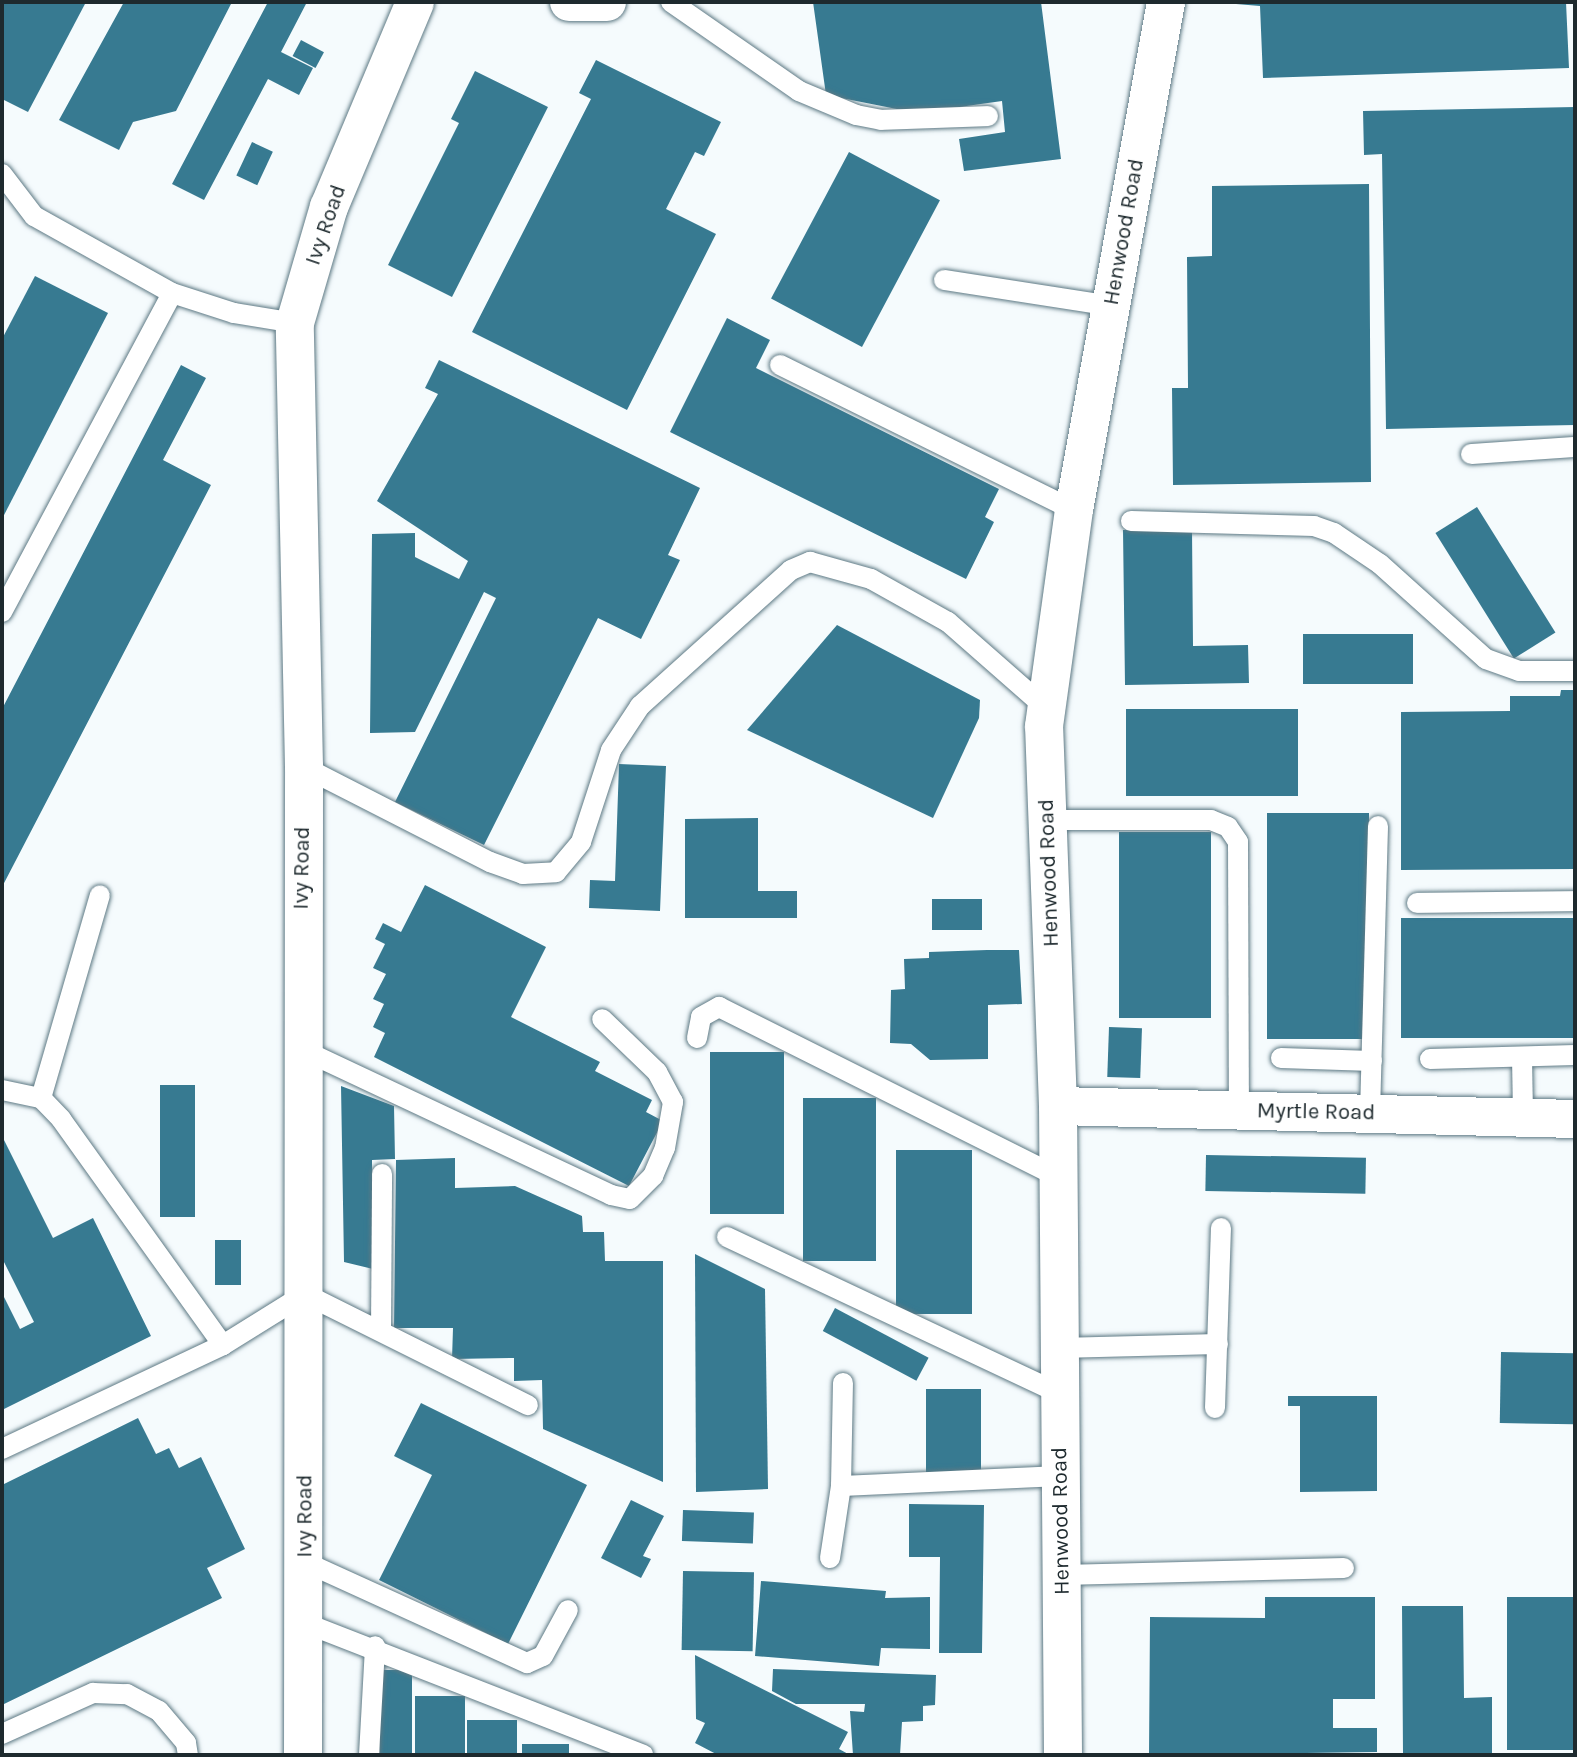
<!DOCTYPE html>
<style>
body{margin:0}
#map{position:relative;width:1577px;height:1757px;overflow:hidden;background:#f5fbfd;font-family:Karla,sans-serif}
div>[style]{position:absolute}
.building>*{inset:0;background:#377a91;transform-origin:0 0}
.roads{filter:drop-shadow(0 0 2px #5d7984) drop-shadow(0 0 2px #5d7984)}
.lane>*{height:20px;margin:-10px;padding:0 10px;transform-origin:10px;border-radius:10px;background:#fff}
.street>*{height:38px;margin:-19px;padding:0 19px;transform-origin:19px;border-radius:19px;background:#fff}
span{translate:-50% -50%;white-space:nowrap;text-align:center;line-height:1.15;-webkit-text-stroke:7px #fff;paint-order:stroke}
.street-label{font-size:22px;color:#1e2a2e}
.frame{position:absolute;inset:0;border:4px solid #1e2a2e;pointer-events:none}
</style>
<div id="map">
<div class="building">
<div style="clip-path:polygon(2px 2px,86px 2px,28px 112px,2px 99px)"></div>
<div style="clip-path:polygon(124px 2px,232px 2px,176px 111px,133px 122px,119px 150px,59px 120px)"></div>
<div style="clip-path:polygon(268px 2px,307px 2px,281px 52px,313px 68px,299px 95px,268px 79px,204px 200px,172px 184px)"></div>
<div style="clip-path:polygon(813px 2px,1041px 2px,1061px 159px,964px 171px,959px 139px,1005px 132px,1002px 101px,917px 113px,826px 95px)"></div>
<div style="clip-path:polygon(1212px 2px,1566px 2px,1569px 68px,1263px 78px,1260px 6px)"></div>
<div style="left:301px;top:40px;width:26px;height:18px;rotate:28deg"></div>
<div style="clip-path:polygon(596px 60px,721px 122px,704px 156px,695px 152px,666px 209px,716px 234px,627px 410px,472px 332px,591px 99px,579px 93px)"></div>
<div style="clip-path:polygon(475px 71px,548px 107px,452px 297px,388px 265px,459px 123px,451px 119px)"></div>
<div style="clip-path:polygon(1575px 107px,1575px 425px,1386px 429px,1382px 154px,1364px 155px,1363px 111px)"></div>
<div style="left:252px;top:142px;width:23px;height:37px;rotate:25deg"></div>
<div style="left:849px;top:152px;width:103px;height:166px;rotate:28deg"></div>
<div style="clip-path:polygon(1369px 184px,1371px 482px,1173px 485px,1172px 388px,1188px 388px,1187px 257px,1212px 256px,1212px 186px)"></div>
<div style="clip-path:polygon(35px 276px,108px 313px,2px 519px,2px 339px)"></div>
<div style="clip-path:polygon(727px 318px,770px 340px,756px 368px,999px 489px,985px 517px,994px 522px,966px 579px,670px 432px)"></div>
<div style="clip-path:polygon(439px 360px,700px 488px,668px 555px,680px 560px,641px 639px,598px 618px,484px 845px,395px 802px,496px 598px,484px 592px,415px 732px,370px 733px,372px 534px,415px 533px,415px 557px,459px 579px,468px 561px,377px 501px,438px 394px,425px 388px)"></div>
<div style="clip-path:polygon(181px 365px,206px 378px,163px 460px,211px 485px,2px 887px,2px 709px)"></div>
<div style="left:1477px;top:507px;width:148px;height:49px;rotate:58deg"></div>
<div style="clip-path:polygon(1192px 529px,1193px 646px,1248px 645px,1249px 683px,1125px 685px,1123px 530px)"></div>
<div style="clip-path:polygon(837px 625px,980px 700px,979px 718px,933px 818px,747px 730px)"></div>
<div style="left:1303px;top:634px;width:110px;height:50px"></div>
<div style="clip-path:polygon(1561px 690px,1575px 690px,1575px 869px,1401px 870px,1401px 712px,1510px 711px,1510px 696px,1560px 696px)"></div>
<div style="left:1298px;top:709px;width:87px;height:172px;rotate:90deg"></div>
<div style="clip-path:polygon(619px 764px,666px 766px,660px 911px,589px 908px,590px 880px,615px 881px)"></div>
<div style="left:1369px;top:813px;width:226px;height:102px;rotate:90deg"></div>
<div style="clip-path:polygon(758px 818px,758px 891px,797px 891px,797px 918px,685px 918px,685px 819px)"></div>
<div style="left:1119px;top:832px;width:92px;height:186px"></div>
<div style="clip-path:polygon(425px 885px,546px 947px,511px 1017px,600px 1062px,595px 1071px,652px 1100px,646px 1112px,663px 1121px,629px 1186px,374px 1057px,385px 1033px,373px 1027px,384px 1004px,373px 999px,386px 974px,373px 968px,385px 944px,375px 939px,383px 923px,401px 932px)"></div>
<div style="left:982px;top:899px;width:31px;height:50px;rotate:90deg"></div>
<div style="left:1401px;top:918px;width:174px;height:120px"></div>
<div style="clip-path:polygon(987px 950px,1019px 950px,1022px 1004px,988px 1005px,988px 1059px,930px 1060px,911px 1044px,890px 1043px,891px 990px,905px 989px,904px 959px,929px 958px,929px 952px)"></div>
<div style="left:1109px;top:1027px;width:33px;height:50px;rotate:2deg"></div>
<div style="left:784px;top:1052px;width:162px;height:74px;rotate:90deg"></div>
<div style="left:160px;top:1085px;width:35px;height:132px"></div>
<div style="clip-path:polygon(341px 1086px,394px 1106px,395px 1159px,372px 1160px,373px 1269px,344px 1262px)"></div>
<div style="left:876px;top:1098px;width:163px;height:73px;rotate:90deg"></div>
<div style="clip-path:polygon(2px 1136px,53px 1238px,93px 1218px,151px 1336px,2px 1410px,2px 1293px,20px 1329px,34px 1322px,2px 1258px)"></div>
<div style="left:896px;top:1150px;width:76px;height:164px"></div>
<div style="left:1206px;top:1155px;width:160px;height:36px;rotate:1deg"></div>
<div style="clip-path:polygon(455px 1158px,455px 1188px,515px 1186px,582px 1216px,583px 1232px,604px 1232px,605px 1261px,663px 1261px,663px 1482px,543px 1429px,542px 1380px,514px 1381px,514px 1358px,452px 1359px,453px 1328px,394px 1328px,396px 1160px)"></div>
<div style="left:241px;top:1240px;width:45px;height:26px;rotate:90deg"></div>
<div style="clip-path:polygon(695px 1254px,765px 1289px,768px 1489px,696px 1492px)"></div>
<div style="left:835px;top:1308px;width:106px;height:26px;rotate:28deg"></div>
<div style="left:1501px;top:1352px;width:74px;height:71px;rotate:1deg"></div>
<div style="left:981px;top:1389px;width:83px;height:55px;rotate:90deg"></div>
<div style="clip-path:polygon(1288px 1396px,1377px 1396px,1377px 1491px,1300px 1492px,1300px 1406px,1288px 1406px)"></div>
<div style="clip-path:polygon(421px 1403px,587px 1485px,508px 1644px,379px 1580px,432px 1475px,394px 1456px)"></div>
<div style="clip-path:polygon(138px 1418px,156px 1454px,169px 1448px,179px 1468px,201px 1457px,245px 1549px,207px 1568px,222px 1598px,2px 1705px,2px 1485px)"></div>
<div style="clip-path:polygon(631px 1500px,664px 1516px,643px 1556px,651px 1559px,641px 1578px,601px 1558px)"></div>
<div style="clip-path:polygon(909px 1504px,984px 1505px,982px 1653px,939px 1653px,940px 1557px,909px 1557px)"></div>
<div style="left:683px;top:1510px;width:71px;height:31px;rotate:2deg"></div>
<div style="left:683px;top:1571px;width:71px;height:79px;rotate:1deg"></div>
<div style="clip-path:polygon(761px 1581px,886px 1591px,885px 1598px,930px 1597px,930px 1649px,881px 1648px,879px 1666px,755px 1656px)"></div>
<div style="clip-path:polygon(1265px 1597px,1375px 1597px,1375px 1699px,1333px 1699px,1333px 1728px,1377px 1728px,1377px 1752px,1149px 1755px,1150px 1617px,1265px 1618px)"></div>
<div style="left:1575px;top:1597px;width:153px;height:68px;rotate:90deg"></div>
<div style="clip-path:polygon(1402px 1606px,1463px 1606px,1464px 1698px,1492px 1697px,1492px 1755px,1403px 1755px)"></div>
<div style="clip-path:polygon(695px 1655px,848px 1732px,839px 1749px,850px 1755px,718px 1755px,695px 1743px,705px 1723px,696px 1719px)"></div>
<div style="clip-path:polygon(773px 1669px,936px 1675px,935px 1705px,923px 1706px,923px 1721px,902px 1722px,900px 1755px,853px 1755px,850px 1711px,864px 1712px,865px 1704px,796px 1704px,772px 1691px)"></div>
<div style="left:380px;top:1670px;width:32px;height:85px"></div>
<div style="left:415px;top:1696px;width:50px;height:59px"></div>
<div style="left:467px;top:1720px;width:50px;height:35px"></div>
<div style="left:569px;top:1744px;width:11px;height:47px;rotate:90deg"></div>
</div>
<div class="roads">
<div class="lane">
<div style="left:671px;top:2px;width:156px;rotate:34.8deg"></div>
<div style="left:799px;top:91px;width:62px;rotate:22.8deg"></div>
<div style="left:856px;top:115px;width:25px;rotate:11deg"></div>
<div style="left:881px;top:120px;width:107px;rotate:-2.1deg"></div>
<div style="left:2px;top:174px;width:53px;rotate:52.7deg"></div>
<div style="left:34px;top:216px;width:158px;rotate:29.2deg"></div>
<div style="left:172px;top:293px;width:65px;rotate:17.9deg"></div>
<div style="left:234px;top:313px;width:62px;rotate:9.3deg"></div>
<div style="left:944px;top:280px;width:169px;rotate:8.8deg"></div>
<div style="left:780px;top:365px;width:328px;rotate:26.3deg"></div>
<div style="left:1471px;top:454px;width:104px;rotate:-3.9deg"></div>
<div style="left:1131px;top:521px;width:183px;rotate:1.6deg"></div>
<div style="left:1314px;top:526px;width:21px;rotate:19deg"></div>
<div style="left:1334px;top:533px;width:55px;rotate:34deg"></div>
<div style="left:1380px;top:564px;width:142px;rotate:41.9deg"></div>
<div style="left:1486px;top:659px;width:35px;rotate:20deg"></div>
<div style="left:1519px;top:671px;width:56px"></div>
<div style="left:2px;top:612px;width:361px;rotate:-61.9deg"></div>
<div style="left:304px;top:767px;width:209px;rotate:27.1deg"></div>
<div style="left:490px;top:862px;width:35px;rotate:20deg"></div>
<div style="left:523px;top:874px;width:33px;rotate:-3deg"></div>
<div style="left:556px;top:872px;width:39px;rotate:-50deg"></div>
<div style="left:581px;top:842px;width:97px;rotate:-71.9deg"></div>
<div style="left:611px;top:750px;width:53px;rotate:-56.6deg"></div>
<div style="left:640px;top:706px;width:203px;rotate:-42deg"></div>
<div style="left:791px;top:570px;width:21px;rotate:-23deg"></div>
<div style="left:810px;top:562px;width:63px;rotate:15.6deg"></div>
<div style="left:871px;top:579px;width:88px;rotate:29.2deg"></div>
<div style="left:948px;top:622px;width:130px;rotate:41.3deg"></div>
<div style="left:1047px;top:820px;width:164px"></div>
<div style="left:1211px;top:820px;width:18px;rotate:22deg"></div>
<div style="left:1228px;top:827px;width:18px;rotate:56deg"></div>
<div style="left:1238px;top:842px;width:268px;rotate:89.8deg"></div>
<div style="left:1417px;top:903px;width:158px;rotate:-0.7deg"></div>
<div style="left:697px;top:1038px;width:21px;rotate:-79deg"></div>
<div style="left:701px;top:1017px;width:21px;rotate:-29deg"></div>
<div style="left:719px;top:1007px;width:379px;rotate:26.6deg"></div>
<div style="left:301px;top:1049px;width:343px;rotate:25.2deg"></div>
<div style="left:611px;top:1195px;width:19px;rotate:12deg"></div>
<div style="left:630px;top:1199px;width:33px;rotate:-45deg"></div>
<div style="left:653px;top:1176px;width:30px;rotate:-67deg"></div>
<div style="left:665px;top:1148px;width:47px;rotate:-80.1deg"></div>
<div style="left:673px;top:1102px;width:34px;rotate:-118deg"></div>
<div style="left:657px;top:1072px;width:76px;rotate:-136.1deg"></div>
<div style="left:1522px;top:1057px;width:60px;rotate:89deg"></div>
<div style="left:1281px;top:1058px;width:91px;rotate:1.9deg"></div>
<div style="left:1430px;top:1059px;width:145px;rotate:-1.6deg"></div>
<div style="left:2px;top:1090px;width:40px;rotate:12deg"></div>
<div style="left:41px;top:1098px;width:29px;rotate:46deg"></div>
<div style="left:61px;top:1119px;width:278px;rotate:54.4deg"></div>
<div style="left:41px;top:1098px;width:211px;rotate:-73.8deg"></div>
<div style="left:1370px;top:1113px;width:287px;rotate:-88.4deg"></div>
<div style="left:727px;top:1237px;width:367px;rotate:25.2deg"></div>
<div style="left:381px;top:1330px;width:156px;rotate:-89.6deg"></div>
<div style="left:1059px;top:1348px;width:159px;rotate:-1.4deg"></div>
<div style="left:1215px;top:1408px;width:180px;rotate:-88.1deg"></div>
<div style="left:2px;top:1449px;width:244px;rotate:-25.2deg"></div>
<div style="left:223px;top:1345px;width:97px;rotate:-31.9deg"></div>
<div style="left:305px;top:1294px;width:249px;rotate:26.5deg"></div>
<div style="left:841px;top:1486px;width:220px;rotate:-2.6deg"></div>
<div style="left:830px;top:1558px;width:73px;rotate:-81.3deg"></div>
<div style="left:841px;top:1486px;width:103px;rotate:-88.9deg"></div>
<div style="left:305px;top:1562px;width:244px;rotate:24.5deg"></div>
<div style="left:527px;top:1663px;width:17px;rotate:-24deg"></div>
<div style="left:543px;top:1656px;width:52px;rotate:-61.5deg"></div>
<div style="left:1062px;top:1575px;width:282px;rotate:-1.4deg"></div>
<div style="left:305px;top:1623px;width:363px;rotate:21.3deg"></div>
<div style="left:2px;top:1734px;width:100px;rotate:-24.3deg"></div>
<div style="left:93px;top:1693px;width:34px;rotate:2deg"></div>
<div style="left:127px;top:1694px;width:36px;rotate:28deg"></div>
<div style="left:159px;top:1711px;width:42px;rotate:49.8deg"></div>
<div style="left:186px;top:1743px;width:12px;rotate:81deg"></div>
<div style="left:369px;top:1755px;width:109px;rotate:-86.8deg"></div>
</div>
<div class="street">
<div style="left:569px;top:2px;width:38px"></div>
<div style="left:1058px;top:1106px;width:517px;rotate:1.44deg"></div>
<div style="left:303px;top:1755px;width:988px;rotate:-89.94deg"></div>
<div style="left:304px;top:767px;width:444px;rotate:-91.2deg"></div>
<div style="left:295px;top:323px;width:121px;rotate:-73.7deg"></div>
<div style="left:329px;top:207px;width:222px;rotate:-67.2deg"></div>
<div style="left:1063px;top:1755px;width:649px;rotate:-90.44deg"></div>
<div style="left:1058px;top:1106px;width:380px;rotate:-92.1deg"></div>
<div style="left:1044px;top:726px;width:218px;rotate:-82.1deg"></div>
<div style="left:1074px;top:510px;width:516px;rotate:-79.73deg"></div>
</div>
</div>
<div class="street-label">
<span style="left:326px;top:225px;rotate:-71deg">Ivy Road</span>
<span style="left:1124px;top:232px;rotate:-80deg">Henwood Road</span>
<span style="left:302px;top:868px;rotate:-89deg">Ivy Road</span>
<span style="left:1049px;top:873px;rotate:-92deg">Henwood Road</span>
<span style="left:1316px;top:1112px;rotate:1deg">Myrtle Road</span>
<span style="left:305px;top:1516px;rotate:-90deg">Ivy Road</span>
<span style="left:1061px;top:1521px;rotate:-91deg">Henwood Road</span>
</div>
<div class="frame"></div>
</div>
